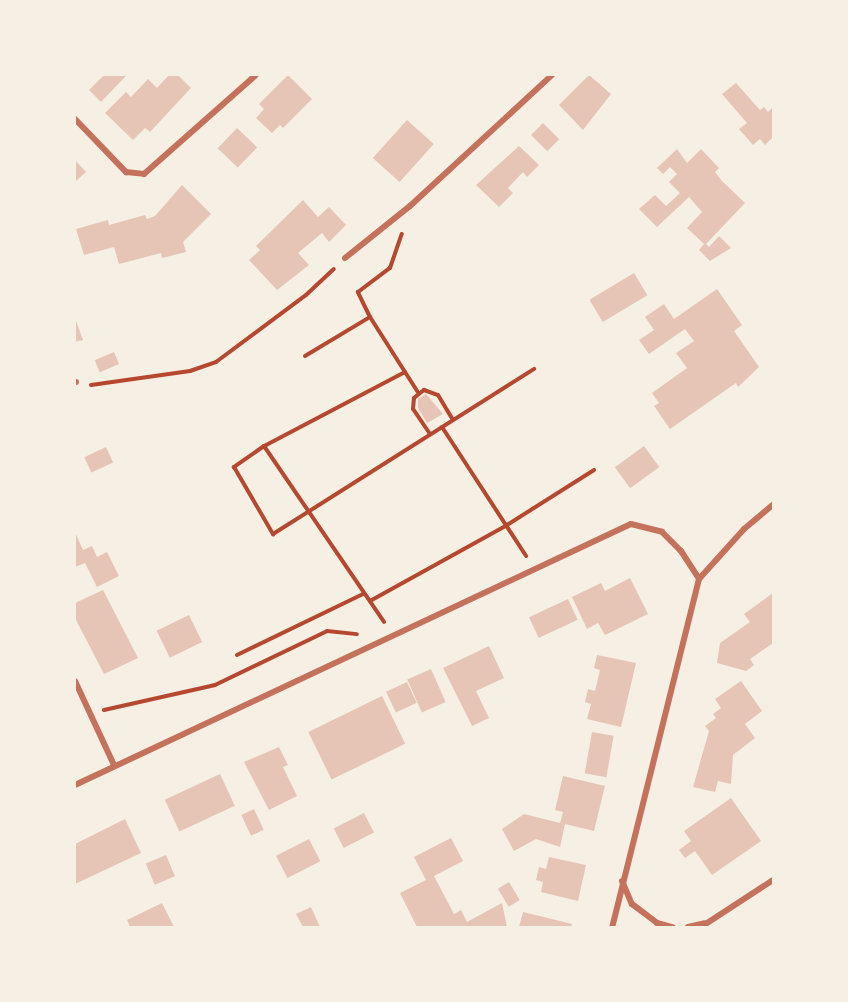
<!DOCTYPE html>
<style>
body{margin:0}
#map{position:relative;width:848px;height:1002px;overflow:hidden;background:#f6efe4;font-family:"Asap Condensed",sans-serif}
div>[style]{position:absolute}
.building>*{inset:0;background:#e6c5b7;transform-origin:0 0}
.path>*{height:4px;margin:-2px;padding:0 2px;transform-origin:2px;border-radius:2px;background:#b5482f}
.minor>*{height:6px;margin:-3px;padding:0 3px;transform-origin:3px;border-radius:3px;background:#c5725c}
span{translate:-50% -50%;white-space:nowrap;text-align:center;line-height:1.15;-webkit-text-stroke:5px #f6efe4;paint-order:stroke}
.frame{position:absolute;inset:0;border:76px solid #f6efe4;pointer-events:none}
</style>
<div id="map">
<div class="building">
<div style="clip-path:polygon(104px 75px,127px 75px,101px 102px,89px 90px)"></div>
<div style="clip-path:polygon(169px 75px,178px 75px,191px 88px,150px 132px,145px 128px,133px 140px,105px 113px,126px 92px,131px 97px,148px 79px,157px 88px)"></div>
<div style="clip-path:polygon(288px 75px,312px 99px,283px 128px,280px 125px,272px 133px,256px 118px,264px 109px,259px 104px)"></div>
<div style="clip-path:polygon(589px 75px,611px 94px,583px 130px,559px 105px)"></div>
<div style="clip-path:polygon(736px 83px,760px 110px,764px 107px,768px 112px,773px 107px,773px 137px,765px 145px,760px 139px,753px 145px,739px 129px,747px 123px,722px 94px)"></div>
<div style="left:407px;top:120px;width:36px;height:51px;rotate:42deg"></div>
<div style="left:543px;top:123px;width:23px;height:17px;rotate:45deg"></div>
<div style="left:237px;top:128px;width:28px;height:28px;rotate:44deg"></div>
<div style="clip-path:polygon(519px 146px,539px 165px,527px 177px,523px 172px,508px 188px,513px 193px,499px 207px,476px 185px)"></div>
<div style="clip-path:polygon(677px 149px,687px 163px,701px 149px,719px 168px,715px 172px,722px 181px,745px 203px,706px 244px,709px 247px,719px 236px,731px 248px,710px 261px,699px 250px,704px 244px,687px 228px,702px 212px,689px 197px,657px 227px,639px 209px,655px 195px,666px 206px,680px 193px,669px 182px,677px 174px,670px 167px,663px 174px,657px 168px)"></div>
<div style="clip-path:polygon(75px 160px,86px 172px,75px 182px)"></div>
<div style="clip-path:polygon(182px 185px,211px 214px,183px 242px,186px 252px,162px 258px,161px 253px,119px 264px,114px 247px,84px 255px,76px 229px,108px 220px,109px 225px,145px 215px,147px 219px,155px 216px)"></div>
<div style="clip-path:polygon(303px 200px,318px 217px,329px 207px,346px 225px,329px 242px,322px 233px,298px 253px,309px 265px,277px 290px,249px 260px,260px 250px,256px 246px)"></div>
<div style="left:634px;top:273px;width:26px;height:52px;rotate:59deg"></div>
<div style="clip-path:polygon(717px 289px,742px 325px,734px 331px,759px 367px,738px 387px,736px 383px,670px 429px,654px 406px,659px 403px,652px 393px,687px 368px,676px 353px,694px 341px,685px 329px,649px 354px,639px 340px,654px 330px,645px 317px,664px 304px,674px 319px)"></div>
<div style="clip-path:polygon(75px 318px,83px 340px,75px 342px)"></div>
<div style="left:114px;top:352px;width:13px;height:21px;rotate:67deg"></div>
<div style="clip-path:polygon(426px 394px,443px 414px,427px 423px,418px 408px,418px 399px)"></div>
<div style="left:644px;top:446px;width:26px;height:36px;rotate:54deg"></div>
<div style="left:106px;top:447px;width:17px;height:24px;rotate:65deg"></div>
<div style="clip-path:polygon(75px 532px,83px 550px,92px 546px,97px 557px,107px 552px,119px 576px,97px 587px,85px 563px,75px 567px)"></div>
<div style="clip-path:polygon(630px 578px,648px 614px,605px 635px,598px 623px,587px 629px,572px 597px,601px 583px,605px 591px)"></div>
<div style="clip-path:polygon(103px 590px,138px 658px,104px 674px,75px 618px,75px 603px)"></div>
<div style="clip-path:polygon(773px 593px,773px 643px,750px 659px,754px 665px,746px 671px,717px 663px,720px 643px,750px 622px,744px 614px)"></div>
<div style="left:568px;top:599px;width:23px;height:43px;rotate:65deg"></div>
<div style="left:189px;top:615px;width:30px;height:36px;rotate:64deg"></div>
<div style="clip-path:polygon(489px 646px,504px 678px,476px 691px,489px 718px,472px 726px,443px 668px)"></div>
<div style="clip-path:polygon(597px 655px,636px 663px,621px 727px,587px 719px,591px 704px,585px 702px,588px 689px,595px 691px,600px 670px,594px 668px)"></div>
<div style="left:431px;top:669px;width:36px;height:26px;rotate:66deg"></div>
<div style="clip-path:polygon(741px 681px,762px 711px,745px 724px,755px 738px,733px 755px,731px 784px,718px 781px,715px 792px,693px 787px,709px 731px,705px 726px,716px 718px,713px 714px,721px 708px,715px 699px)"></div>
<div style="left:407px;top:682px;width:23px;height:23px;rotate:65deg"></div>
<div style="left:382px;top:696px;width:53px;height:82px;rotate:64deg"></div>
<div style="left:592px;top:732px;width:22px;height:42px;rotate:10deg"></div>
<div style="clip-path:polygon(279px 747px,288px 765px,283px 767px,297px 796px,269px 810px,244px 762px)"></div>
<div style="left:220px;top:774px;width:35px;height:61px;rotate:65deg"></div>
<div style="clip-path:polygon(563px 776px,605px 786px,594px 831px,565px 824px,560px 847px,536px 839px,514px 851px,502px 829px,524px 814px,560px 823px,563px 812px,555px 810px)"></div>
<div style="clip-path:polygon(731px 798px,761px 841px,712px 875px,695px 851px,685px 858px,679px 850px,691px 841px,684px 831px)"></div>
<div style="left:254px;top:809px;width:23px;height:14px;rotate:65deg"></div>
<div style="left:364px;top:813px;width:22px;height:34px;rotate:63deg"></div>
<div style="clip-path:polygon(125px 819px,141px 853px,75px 884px,75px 844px)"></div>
<div style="clip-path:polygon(451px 838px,463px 861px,434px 876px,454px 914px,461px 910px,467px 922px,502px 903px,507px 927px,417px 927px,400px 893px,426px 880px,414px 857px)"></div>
<div style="left:309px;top:839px;width:25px;height:37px;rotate:63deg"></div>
<div style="left:166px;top:855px;width:23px;height:22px;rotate:67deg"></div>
<div style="clip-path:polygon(549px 857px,586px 865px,578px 901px,541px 892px,543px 882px,536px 880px,539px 867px,546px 869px)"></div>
<div style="left:509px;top:882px;width:21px;height:13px;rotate:59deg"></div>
<div style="clip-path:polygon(162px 903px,174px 927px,130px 927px,127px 920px)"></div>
<div style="clip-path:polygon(311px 907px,320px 927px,303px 927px,296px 914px)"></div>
<div style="clip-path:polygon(523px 912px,572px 924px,571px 927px,519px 927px)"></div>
</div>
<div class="path">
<div style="left:370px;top:317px;width:28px;rotate:-116deg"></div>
<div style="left:358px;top:292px;width:40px;rotate:-37deg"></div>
<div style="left:390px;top:268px;width:36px;rotate:-71deg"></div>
<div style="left:305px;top:356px;width:76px;rotate:-31deg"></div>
<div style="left:370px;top:317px;width:91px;rotate:57.5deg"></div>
<div style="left:405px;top:372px;width:159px;rotate:152.3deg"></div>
<div style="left:264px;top:446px;width:37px;rotate:145deg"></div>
<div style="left:234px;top:467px;width:78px;rotate:59.8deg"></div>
<div style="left:273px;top:534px;width:309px;rotate:-32.3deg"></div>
<div style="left:91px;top:385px;width:100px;rotate:-8deg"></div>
<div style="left:190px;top:371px;width:28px;rotate:-19deg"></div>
<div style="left:216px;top:362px;width:112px;rotate:-36.7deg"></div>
<div style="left:306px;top:295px;width:38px;rotate:-43deg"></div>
<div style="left:442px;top:427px;width:154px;rotate:56.9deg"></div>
<div style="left:430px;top:434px;width:30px;rotate:-124deg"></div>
<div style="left:413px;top:409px;width:11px;rotate:-85deg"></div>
<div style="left:414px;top:398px;width:13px;rotate:-39deg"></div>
<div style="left:424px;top:390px;width:15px;rotate:20deg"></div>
<div style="left:438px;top:395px;width:29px;rotate:59deg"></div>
<div style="left:264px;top:446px;width:213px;rotate:55.7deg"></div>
<div style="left:370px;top:601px;width:157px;rotate:-29deg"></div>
<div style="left:507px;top:525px;width:103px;rotate:-32.3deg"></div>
<div style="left:237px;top:655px;width:140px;rotate:-25.8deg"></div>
<div style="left:104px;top:710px;width:114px;rotate:-12.7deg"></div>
<div style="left:215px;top:685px;width:124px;rotate:-25.7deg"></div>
<div style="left:327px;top:631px;width:30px;rotate:6deg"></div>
</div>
<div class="minor">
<div style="left:75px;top:119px;width:74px;rotate:46.1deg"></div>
<div style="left:126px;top:172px;width:18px;rotate:6deg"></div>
<div style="left:144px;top:174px;width:149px;rotate:-41.5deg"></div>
<div style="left:345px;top:258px;width:83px;rotate:-38.7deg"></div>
<div style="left:410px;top:206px;width:193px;rotate:-42.7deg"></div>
<div style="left:75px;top:382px;width:1px"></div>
<div style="left:699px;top:579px;width:67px;rotate:-48deg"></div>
<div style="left:744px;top:529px;width:38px;rotate:-40deg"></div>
<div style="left:75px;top:681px;width:93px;rotate:65.1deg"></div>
<div style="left:75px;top:785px;width:614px;rotate:-25.15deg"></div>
<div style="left:631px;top:524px;width:32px;rotate:14deg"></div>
<div style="left:662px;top:532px;width:27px;rotate:45deg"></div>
<div style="left:681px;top:551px;width:33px;rotate:57deg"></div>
<div style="left:699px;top:579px;width:359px;rotate:104deg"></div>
<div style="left:622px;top:881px;width:25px;rotate:67deg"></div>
<div style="left:632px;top:904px;width:31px;rotate:37deg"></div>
<div style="left:657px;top:923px;width:16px;rotate:15deg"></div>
<div style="left:688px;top:927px;width:17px;rotate:-13deg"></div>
<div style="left:701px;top:927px;width:86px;rotate:-33.1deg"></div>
</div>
<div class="frame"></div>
</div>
